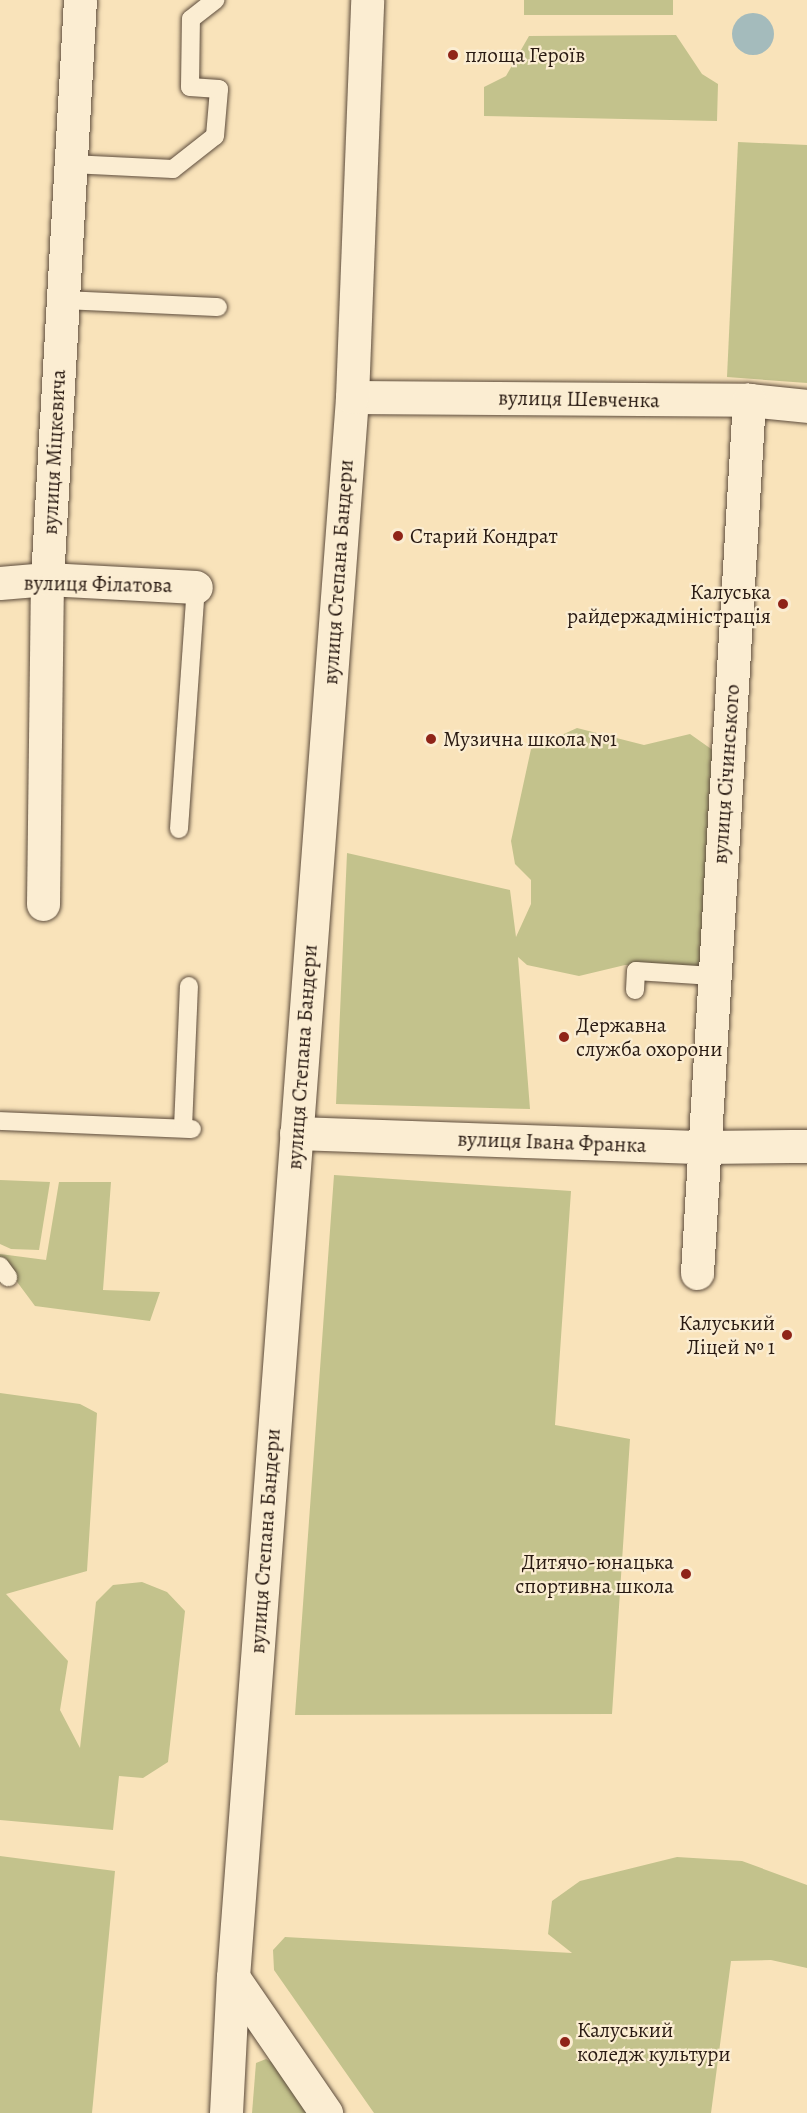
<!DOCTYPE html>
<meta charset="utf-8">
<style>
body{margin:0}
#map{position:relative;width:807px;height:2113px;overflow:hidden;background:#f9e3ba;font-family:Alegreya,serif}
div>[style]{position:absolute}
.green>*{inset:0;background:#c3c28c;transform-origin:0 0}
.water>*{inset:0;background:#a4bbbc}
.round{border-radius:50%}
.roads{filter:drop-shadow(0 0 2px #5d4c3c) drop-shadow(0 0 2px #5d4c3c)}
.service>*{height:18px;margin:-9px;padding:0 9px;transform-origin:9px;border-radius:9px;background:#fbedd2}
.minor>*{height:33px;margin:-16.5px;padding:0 16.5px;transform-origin:16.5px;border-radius:16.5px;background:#fbedd2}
.tertiary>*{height:33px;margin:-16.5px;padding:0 16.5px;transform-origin:16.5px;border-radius:16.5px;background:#fbedd2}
.secondary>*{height:33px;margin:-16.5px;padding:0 16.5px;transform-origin:16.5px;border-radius:16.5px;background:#fbedd2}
.dots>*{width:16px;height:16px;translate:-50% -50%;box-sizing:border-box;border:3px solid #fbedd2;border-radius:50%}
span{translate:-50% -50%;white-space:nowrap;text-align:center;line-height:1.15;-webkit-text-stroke:4.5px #fbedd2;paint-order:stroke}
.poi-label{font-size:21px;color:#291a12}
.left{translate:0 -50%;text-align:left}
.right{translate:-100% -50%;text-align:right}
.street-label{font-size:21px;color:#291a12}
</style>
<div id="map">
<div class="green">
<div style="left:524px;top:0;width:149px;height:15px"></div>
<div style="clip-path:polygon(676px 35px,702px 74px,718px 84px,717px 121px,484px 116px,484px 87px,506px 76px,529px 36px)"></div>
<div style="clip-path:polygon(738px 142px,807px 145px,807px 383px,727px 377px)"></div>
<div style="clip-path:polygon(577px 728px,644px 745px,690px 734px,714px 751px,705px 966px,625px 965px,579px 976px,527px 965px,518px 957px,530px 1109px,336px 1104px,347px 853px,510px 890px,516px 937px,531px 904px,531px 880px,515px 864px,511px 841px,531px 749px)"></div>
<div style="clip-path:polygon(334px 1175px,571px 1191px,555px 1425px,630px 1439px,612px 1714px,295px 1715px)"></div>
<div style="clip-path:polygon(0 1180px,50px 1182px,39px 1250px,11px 1249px,0 1244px)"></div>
<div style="clip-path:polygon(59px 1182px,111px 1182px,103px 1290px,160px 1292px,150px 1321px,35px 1306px,0 1259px,0 1254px,46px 1260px)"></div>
<div style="clip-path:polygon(0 1393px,80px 1404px,97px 1413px,87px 1571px,6px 1594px,68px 1661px,60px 1710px,80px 1748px,96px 1602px,113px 1585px,142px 1582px,167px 1592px,185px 1611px,168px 1762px,143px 1778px,119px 1776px,113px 1830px,0 1820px)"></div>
<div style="clip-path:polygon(0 1856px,115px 1871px,92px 2113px,0 2113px)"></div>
<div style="clip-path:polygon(677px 1857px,742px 1861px,807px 1885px,807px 1968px,771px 1960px,731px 1961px,711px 2113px,374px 2113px,274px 1970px,273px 1950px,285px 1937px,572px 1953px,548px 1934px,552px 1901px,580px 1881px)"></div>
<div style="clip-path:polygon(266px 2059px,278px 2066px,310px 2113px,252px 2113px,256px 2063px)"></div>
</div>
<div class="water">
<div class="round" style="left:732px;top:13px;width:42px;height:42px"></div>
</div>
<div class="roads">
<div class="service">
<div style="left:71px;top:164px;width:102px;rotate:2.8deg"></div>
<div style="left:173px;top:169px;width:53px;rotate:-38.2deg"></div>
<div style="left:215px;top:136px;width:47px;rotate:-85.1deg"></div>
<div style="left:219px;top:89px;width:29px;rotate:-176deg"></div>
<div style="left:190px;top:87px;width:68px;rotate:-89.2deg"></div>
<div style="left:191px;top:19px;width:31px;rotate:-38deg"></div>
<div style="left:62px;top:300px;width:156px;rotate:2.6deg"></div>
<div style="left:179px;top:829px;width:243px;rotate:-86deg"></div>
<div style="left:635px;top:990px;width:19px;rotate:-87deg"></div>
<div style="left:636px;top:971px;width:77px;rotate:3.7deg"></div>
<div style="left:0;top:1121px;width:192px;rotate:2.4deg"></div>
<div style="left:183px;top:1128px;width:142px;rotate:-87.6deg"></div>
<div style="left:0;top:1266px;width:14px;rotate:54deg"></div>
</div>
<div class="minor">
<div style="left:352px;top:397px;width:397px;rotate:0.4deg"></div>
<div style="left:749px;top:400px;width:58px;rotate:5.9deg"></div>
<div style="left:0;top:583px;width:47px;rotate:-4.9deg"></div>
<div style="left:47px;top:579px;width:149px;rotate:3.1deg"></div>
<div style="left:43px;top:904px;width:325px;rotate:-89.3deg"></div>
<div style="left:47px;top:579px;width:580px;rotate:-86.74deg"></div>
<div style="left:296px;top:1133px;width:408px;rotate:2deg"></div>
<div style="left:704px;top:1147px;width:103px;rotate:-0.6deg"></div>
<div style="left:697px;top:1273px;width:875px;rotate:-86.59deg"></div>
</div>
<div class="tertiary">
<div style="left:233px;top:1977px;width:165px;rotate:55.6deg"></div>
</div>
<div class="secondary">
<div style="left:226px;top:2113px;width:136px;rotate:-87.1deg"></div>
<div style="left:233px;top:1977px;width:1584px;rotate:-85.69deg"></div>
<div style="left:352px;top:397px;width:397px;rotate:-87.8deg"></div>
</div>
</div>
<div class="dots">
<div style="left:453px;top:55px;background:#8f2418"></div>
<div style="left:398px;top:536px;background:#8f2418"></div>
<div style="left:783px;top:604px;background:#8f2418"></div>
<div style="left:431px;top:739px;background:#8f2418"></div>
<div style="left:564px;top:1037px;background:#8f2418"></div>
<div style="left:787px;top:1335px;background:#8f2418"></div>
<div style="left:686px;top:1574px;background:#8f2418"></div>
<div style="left:565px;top:2042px;background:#8f2418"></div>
</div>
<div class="poi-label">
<span class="left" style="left:465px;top:55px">площа Героїв</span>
<span class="left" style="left:410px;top:536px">Старий Кондрат</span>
<span class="right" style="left:771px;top:604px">Калуська<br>райдержадміністрація</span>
<span class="left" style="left:443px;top:739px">Музична школа №1</span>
<span class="left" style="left:576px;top:1037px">Державна<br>служба охорони</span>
<span class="right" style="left:775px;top:1335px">Калуський<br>Ліцей № 1</span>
<span class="right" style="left:674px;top:1574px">Дитячо-юнацька<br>спортивна школа</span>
<span class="left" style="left:577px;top:2042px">Калуський<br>коледж культури</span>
</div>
<div class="street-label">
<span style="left:579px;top:399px;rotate:1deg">вулиця Шевченка</span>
<span style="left:54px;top:452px;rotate:-87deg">вулиця Міцкевича</span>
<span style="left:338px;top:572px;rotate:-86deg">вулиця Степана Бандери</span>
<span style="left:98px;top:584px;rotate:1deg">вулиця Філатова</span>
<span style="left:726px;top:774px;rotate:-86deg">вулиця Січинського</span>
<span style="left:302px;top:1057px;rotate:-86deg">вулиця Степана Бандери</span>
<span style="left:552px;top:1142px;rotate:2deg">вулиця Івана Франка</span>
<span style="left:265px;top:1541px;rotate:-86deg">вулиця Степана Бандери</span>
</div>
</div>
